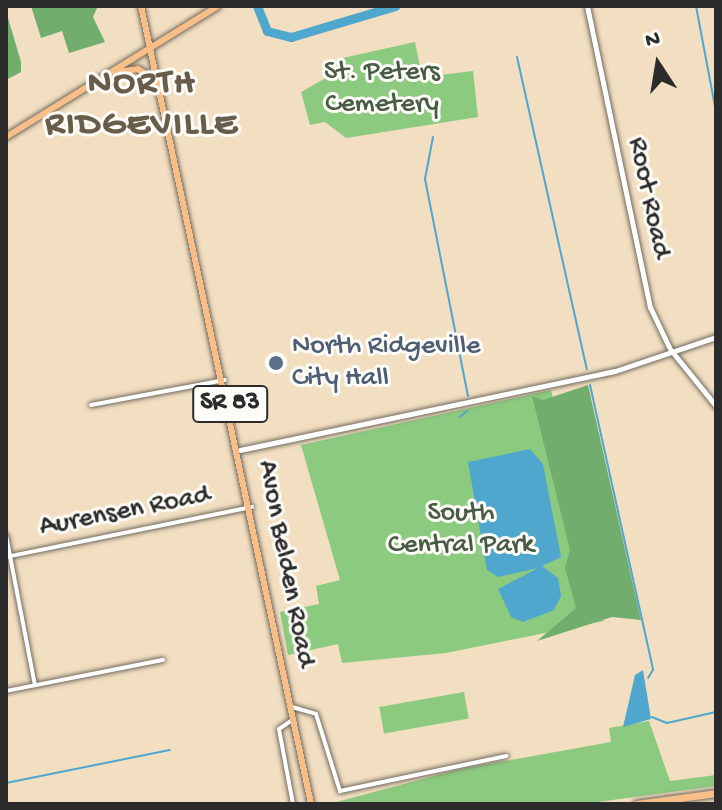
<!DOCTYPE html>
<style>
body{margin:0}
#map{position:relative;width:722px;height:810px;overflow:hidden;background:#f2dec0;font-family:"Gochi Hand",sans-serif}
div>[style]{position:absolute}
.green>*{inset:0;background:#8cca80;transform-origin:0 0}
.forest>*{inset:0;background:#71ae6e}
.water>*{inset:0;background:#50a7cd}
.stream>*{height:2px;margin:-1px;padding:0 1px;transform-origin:1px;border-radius:1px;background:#50a7cd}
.river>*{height:9px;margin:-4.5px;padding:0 4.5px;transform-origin:4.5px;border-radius:4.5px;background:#50a7cd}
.roads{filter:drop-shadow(0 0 2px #716a5f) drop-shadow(0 0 2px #716a5f)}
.minor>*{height:4px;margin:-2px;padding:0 2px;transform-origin:2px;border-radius:2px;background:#fff}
.tertiary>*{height:5px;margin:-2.5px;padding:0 2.5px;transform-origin:2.5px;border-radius:2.5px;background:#fff}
.primary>*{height:6px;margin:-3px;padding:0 3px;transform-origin:3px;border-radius:3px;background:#f7be88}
.motorway>*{height:7px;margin:-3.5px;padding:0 3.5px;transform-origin:3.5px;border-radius:3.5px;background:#f7be88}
.dots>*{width:22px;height:22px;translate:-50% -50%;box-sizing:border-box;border:4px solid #fdfcf7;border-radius:50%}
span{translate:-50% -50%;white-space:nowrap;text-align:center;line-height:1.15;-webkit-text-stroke:6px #fdfcf7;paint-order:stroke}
.shield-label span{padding:2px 6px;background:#fdfcf7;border:2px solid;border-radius:6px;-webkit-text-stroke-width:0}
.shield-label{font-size:26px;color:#2b2b2b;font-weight:700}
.park-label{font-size:28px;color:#485b44}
.street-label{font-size:28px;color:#2b2b2b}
.service-label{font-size:28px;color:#4e5e75}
.left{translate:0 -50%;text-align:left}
.district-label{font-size:36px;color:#685c4b;font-weight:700;letter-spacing:2px}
.frame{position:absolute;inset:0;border:8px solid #2b2b2b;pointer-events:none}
.north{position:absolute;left:618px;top:24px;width:80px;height:80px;-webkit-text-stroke:6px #fdfcf7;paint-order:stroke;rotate:348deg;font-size:22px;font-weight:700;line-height:32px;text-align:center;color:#2b2b2b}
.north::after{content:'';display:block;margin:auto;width:28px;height:36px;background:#2b2b2b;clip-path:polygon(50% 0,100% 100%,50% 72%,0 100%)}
</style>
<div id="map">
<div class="green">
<div style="clip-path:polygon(415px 42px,422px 77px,473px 71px,478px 117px,346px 138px,325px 122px,310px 125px,301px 92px,329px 76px,338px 59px)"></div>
<div style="clip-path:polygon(551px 390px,604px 621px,446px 653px,342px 663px,338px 644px,288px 655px,280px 612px,319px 604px,316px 586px,340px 580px,301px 445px)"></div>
<div style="left:464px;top:692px;width:27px;height:86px;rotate:80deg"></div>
<div style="clip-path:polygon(649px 721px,670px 781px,716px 775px,716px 786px,583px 804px,329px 804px,460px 769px,611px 742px,609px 728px)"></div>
</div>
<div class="forest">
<div style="clip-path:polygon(31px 6px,98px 6px,93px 17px,105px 42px,69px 53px,62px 31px,41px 38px)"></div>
<div style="clip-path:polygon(6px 11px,21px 62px,21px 72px,6px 80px)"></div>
<div style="clip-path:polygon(588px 385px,641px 620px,612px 617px,537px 641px,576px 608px,565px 568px,570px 550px,532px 396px,543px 400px)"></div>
</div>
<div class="water">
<div style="clip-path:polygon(530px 449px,543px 464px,561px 557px,542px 566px,558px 578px,561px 596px,554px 610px,523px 622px,511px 617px,498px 589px,538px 568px,498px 577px,487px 570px,468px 462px)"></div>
<div style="clip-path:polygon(643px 670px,651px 719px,623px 727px,635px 675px)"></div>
</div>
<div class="stream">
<div style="left:696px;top:6px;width:108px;rotate:79.3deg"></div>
<div style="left:517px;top:57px;width:320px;rotate:77.4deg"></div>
<div style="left:433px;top:137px;width:43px;rotate:100.8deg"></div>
<div style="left:425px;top:179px;width:221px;rotate:78.8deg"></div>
<div style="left:590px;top:385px;width:292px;rotate:77.5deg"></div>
<div style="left:653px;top:670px;width:9px;rotate:122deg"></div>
<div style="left:460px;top:417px;width:9px;rotate:-41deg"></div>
<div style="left:652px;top:717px;width:16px;rotate:22deg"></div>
<div style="left:667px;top:723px;width:50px;rotate:-12.7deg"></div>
<div style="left:6px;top:783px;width:167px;rotate:-11.4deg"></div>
</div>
<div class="river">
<div style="left:257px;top:6px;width:27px;rotate:68deg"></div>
<div style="left:267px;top:31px;width:25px;rotate:14deg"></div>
<div style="left:291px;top:37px;width:109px;rotate:-16.6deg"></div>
</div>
<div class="roads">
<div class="minor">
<div style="left:91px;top:405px;width:136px;rotate:-10.6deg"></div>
<div style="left:6px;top:535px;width:153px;rotate:79.1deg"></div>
<div style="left:6px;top:557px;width:251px;rotate:-11.5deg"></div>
<div style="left:6px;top:691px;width:160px;rotate:-11.2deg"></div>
<div style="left:292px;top:707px;width:25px;rotate:16deg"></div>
<div style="left:316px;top:714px;width:81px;rotate:72.7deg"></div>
<div style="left:340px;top:791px;width:170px;rotate:-11.9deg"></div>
<div style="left:293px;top:804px;width:76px;rotate:-100.6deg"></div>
<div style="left:279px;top:729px;width:18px;rotate:-34deg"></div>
</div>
<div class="tertiary">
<div style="left:587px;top:6px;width:308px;rotate:78.2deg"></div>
<div style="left:650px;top:307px;width:44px;rotate:64.6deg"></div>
<div style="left:670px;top:349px;width:73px;rotate:51.1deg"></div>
<div style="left:240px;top:450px;width:383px;rotate:-11.9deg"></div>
<div style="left:615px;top:371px;width:107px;rotate:-18.6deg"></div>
</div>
<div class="primary">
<div style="left:141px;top:6px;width:816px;rotate:77.97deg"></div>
<div style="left:115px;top:72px;width:23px;rotate:-7deg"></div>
<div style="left:138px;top:69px;width:23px;rotate:31deg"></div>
<div style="left:6px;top:137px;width:249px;rotate:-31.7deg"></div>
</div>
<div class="motorway">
<div style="left:636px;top:804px;width:81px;rotate:-7.8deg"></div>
</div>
</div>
<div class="dots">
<div style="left:276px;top:363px;background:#5c6f8a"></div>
</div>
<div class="shield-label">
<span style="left:230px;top:404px">SR 83</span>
</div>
<div class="park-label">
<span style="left:382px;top:89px">St. Peters<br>Cemetery</span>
<span style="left:461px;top:530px">South<br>Central Park</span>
</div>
<div class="street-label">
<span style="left:648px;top:198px;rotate:78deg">Root Road</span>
<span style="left:125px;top:512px;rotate:-11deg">Aurensen Road</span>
<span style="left:285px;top:564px;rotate:79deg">Avon Belden Road</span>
</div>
<div class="service-label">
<span class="left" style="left:292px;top:363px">North Ridgeville<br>City Hall</span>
</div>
<div class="district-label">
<span style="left:142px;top:105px">NORTH<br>RIDGEVILLE</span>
</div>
<div class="frame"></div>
<div class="north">N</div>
</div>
